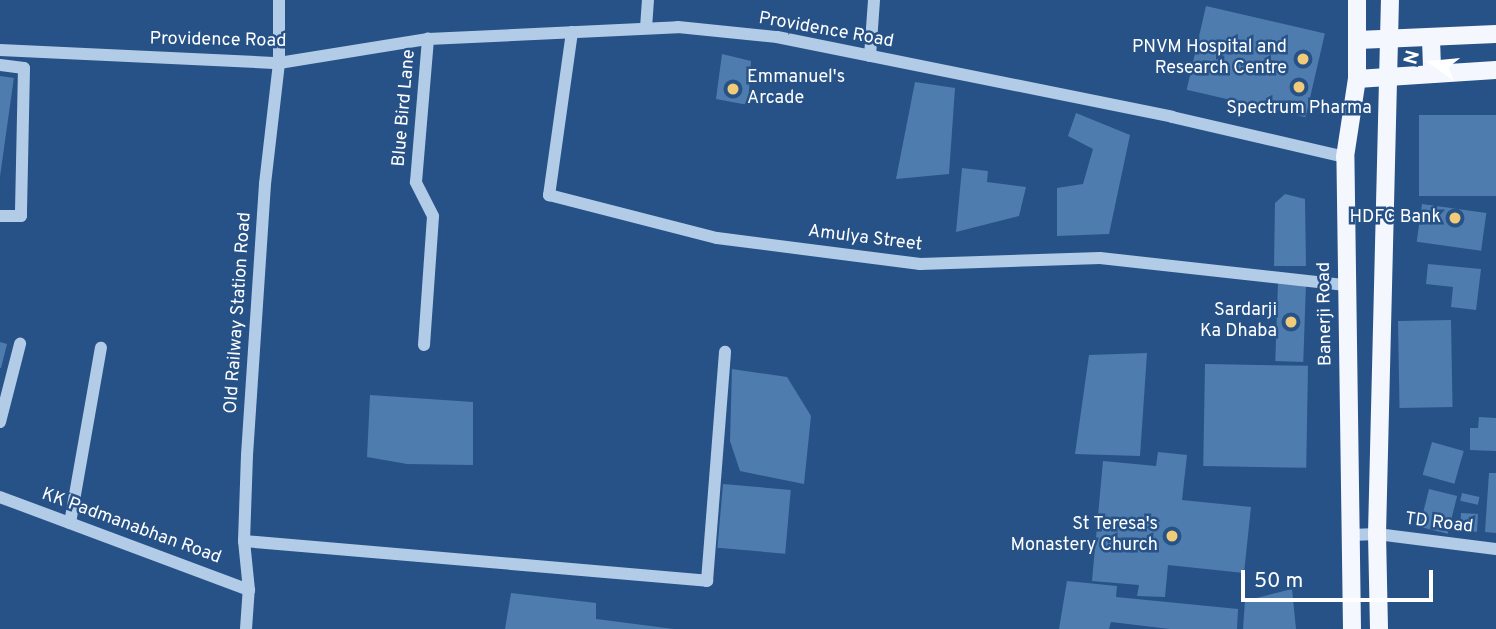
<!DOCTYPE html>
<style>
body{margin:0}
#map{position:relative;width:1496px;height:629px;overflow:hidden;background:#275287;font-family:Overpass,sans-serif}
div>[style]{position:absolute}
.building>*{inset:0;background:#4f7cae;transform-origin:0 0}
.minor>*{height:12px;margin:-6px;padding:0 6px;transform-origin:6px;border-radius:6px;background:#b2cce8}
.major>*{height:18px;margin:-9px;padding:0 9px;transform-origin:9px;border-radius:9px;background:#f4f8fe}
.dots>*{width:19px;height:19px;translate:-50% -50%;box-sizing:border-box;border:4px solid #275287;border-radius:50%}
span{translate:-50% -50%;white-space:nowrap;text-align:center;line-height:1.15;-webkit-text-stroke:5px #275287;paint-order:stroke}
.street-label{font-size:18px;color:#fff}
.poi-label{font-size:18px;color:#fff}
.right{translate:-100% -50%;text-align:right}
.left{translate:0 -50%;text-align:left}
.north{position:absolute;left:1398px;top:28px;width:70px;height:70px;-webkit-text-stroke:5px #275287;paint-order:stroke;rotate:285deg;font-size:19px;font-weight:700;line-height:28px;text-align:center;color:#fff}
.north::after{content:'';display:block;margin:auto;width:24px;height:32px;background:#fff;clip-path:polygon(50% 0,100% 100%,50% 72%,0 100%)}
.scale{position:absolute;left:1241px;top:570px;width:192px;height:32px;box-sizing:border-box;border:4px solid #fff;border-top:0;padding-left:9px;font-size:21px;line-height:24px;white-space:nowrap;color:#fff;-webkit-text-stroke:5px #275287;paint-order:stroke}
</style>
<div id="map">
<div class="building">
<div style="left:1206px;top:6px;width:122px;height:86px;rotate:13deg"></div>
<div style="clip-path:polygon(722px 54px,751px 61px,748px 105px,716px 99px)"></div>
<div style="left:0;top:76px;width:14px;height:109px;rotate:8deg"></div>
<div style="clip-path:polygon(915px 82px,955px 88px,949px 174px,896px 179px)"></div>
<div style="clip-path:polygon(1076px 113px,1130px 135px,1109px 234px,1057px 236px,1057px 188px,1083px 184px,1093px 149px,1068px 136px)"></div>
<div style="left:1496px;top:115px;width:81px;height:77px;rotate:90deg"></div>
<div style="clip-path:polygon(962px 168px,988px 171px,987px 182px,1026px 187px,1019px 216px,956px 232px)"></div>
<div style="clip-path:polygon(1285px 194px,1305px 199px,1306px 266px,1274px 266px,1275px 203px)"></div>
<div style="left:1422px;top:204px;width:65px;height:38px;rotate:8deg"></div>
<div style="clip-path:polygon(1428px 264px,1481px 269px,1476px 310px,1451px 307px,1453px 287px,1426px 284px)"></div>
<div style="left:1278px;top:283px;width:28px;height:78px;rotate:2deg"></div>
<div style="left:1451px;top:320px;width:87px;height:53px;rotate:89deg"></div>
<div style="clip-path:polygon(0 342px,7px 344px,1px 368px,0 368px)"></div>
<div style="clip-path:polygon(1147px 353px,1140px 456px,1075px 454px,1089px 355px)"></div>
<div style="left:1205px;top:364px;width:103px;height:102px;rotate:1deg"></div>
<div style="clip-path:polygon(732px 369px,787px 377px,811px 416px,804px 484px,740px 471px,730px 441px)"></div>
<div style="clip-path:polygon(370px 395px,473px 402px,473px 465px,407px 464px,367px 457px)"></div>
<div style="clip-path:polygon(1479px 417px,1496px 418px,1496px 451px,1470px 450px,1470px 428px,1478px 428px)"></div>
<div style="left:1432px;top:442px;width:33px;height:34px;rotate:16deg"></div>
<div style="clip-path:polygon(1158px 452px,1187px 455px,1182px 500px,1251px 507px,1244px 573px,1168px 565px,1165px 597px,1137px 596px,1139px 585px,1092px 581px,1103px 461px,1156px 466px)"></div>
<div style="clip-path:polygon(1489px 473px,1496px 473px,1496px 533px,1485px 532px)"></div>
<div style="left:723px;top:484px;width:68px;height:64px;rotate:5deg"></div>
<div style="left:1429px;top:489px;width:29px;height:39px;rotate:14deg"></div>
<div style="left:1462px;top:493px;width:18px;height:8px;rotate:13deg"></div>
<div style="left:1461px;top:513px;width:17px;height:18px;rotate:3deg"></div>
<div style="clip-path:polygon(1067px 581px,1117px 586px,1116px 597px,1238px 609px,1237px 629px,1170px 629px,1111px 622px,1109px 629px,1059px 629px)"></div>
<div style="clip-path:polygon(1292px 589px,1296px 629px,1243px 629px,1245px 601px)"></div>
<div style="clip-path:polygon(511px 593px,596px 603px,596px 619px,674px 629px,505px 629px)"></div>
</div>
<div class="minor">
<div style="left:646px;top:28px;width:28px;rotate:-86deg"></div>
<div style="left:572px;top:32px;width:165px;rotate:98deg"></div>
<div style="left:549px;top:195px;width:173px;rotate:14.4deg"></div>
<div style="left:717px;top:238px;width:205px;rotate:7.3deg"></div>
<div style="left:920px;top:264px;width:180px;rotate:-1.9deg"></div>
<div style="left:1100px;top:258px;width:247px;rotate:6.3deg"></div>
<div style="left:0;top:50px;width:279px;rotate:2.7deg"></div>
<div style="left:279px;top:63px;width:151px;rotate:-9.2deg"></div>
<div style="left:428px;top:39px;width:250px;rotate:-2.7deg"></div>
<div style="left:678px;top:27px;width:100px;rotate:5.8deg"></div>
<div style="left:777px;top:37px;width:403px;rotate:11.4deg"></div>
<div style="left:1172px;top:117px;width:178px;rotate:13deg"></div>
<div style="left:870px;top:56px;width:56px;rotate:-85.9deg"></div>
<div style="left:0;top:65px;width:24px;rotate:7deg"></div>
<div style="left:24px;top:68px;width:148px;rotate:91.2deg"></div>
<div style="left:21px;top:216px;width:21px;rotate:180deg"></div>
<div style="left:424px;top:345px;width:129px;rotate:-86deg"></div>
<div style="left:433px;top:216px;width:38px;rotate:-117deg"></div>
<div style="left:416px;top:182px;width:144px;rotate:-85.2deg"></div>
<div style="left:0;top:422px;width:81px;rotate:-75.6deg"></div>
<div style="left:0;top:497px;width:266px;rotate:20.5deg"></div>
<div style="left:70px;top:523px;width:178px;rotate:-80deg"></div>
<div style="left:1351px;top:535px;width:26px;rotate:-2deg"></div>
<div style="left:1377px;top:534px;width:120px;rotate:7.2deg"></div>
<div style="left:244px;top:541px;width:465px;rotate:4.9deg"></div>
<div style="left:707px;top:581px;width:230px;rotate:-85.5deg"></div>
<div style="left:246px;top:629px;width:39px;rotate:-86deg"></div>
<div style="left:249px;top:590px;width:49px;rotate:-95.8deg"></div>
<div style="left:244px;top:541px;width:86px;rotate:-88deg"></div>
<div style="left:247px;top:455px;width:272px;rotate:-86.2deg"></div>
<div style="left:265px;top:184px;width:122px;rotate:-83.4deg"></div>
<div style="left:279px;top:63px;width:63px;rotate:-90deg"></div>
</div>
<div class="major">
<div style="left:1431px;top:39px;width:35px;rotate:88deg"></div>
<div style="left:1358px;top:40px;width:138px;rotate:-2.5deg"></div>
<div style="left:1357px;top:79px;width:139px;rotate:-3.7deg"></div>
<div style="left:1352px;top:629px;width:472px;rotate:-90.8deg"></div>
<div style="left:1345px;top:157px;width:79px;rotate:-81.3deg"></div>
<div style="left:1357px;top:79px;width:79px;rotate:-90deg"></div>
<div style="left:1379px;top:629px;width:95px;rotate:-91.2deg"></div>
<div style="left:1377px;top:534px;width:534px;rotate:-88.61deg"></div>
</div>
<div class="dots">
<div style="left:1303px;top:59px;background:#f1cb77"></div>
<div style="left:1299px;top:87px;background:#f1cb77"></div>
<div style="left:733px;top:89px;background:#f1cb77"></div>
<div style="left:1455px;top:218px;background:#f1cb77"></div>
<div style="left:1291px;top:322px;background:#f1cb77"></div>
<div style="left:1172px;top:536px;background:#f1cb77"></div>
</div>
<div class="street-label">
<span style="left:826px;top:31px;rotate:10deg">Providence Road</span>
<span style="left:218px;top:41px;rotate:1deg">Providence Road</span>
<span style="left:405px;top:108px;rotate:-85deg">Blue Bird Lane</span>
<span style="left:865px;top:239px;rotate:7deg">Amulya Street</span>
<span style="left:239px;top:313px;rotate:-86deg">Old Railway Station Road</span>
<span style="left:1326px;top:314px;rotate:-91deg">Banerji Road</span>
<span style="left:1439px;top:524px;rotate:7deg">TD Road</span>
<span style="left:131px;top:527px;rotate:20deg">KK Padmanabhan Road</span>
</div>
<div class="poi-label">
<span class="right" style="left:1287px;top:59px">PNVM Hospital and<br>Research Centre</span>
<span class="left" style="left:747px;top:89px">Emmanuel's<br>Arcade</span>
<span style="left:1299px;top:109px">Spectrum Pharma</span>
<span class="right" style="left:1441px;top:218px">HDFC Bank</span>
<span class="right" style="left:1277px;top:322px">Sardarji<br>Ka Dhaba</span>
<span class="right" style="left:1158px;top:536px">St Teresa's<br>Monastery Church</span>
</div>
<div class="north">N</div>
<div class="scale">50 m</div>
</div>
